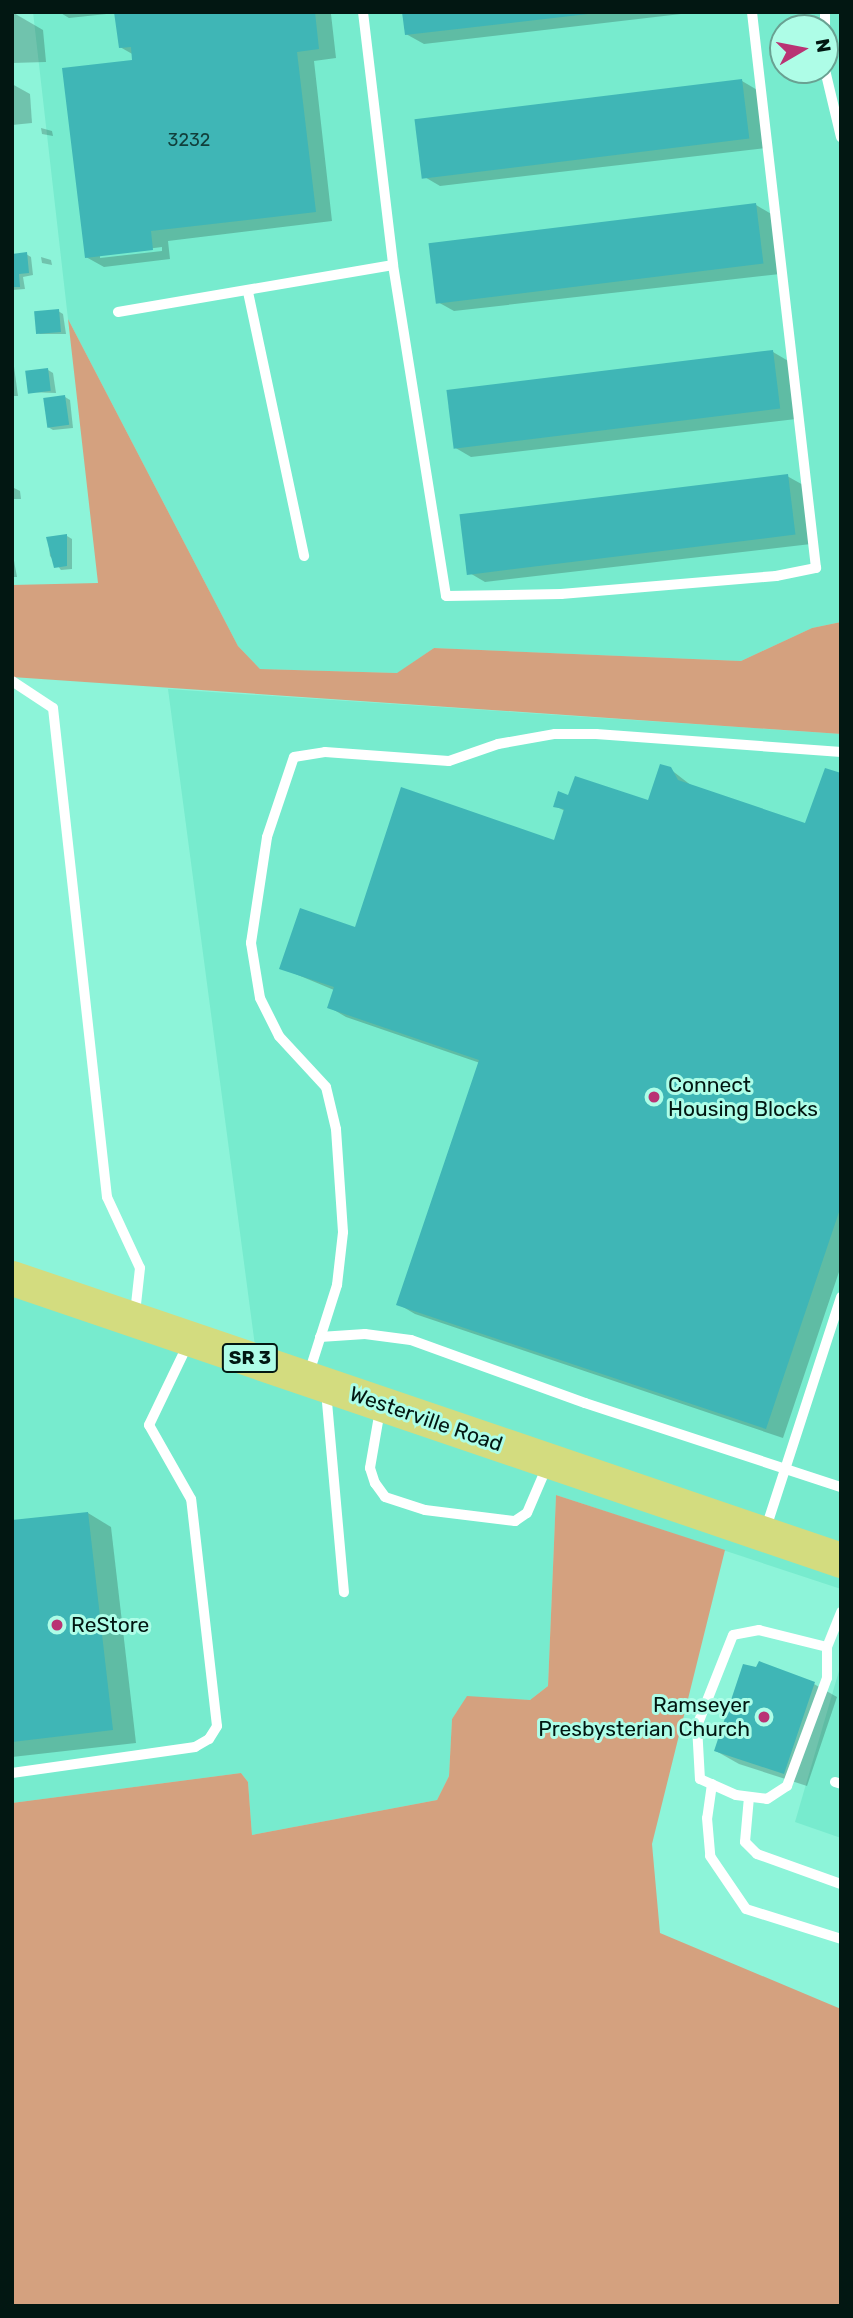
<!DOCTYPE html>
<style>
body{margin:0}
#map{position:relative;width:853px;height:2318px;overflow:hidden;background:#8df4d9;font-family:Rubik,sans-serif}
div>[style]{position:absolute}
.built>*{inset:0;background:#77ebce}
.green>*{inset:0;background:#d4a17f}
.shadow>*{inset:0;background:#0003}
.building>*{inset:0;background:#3fb6b6;transform-origin:0 0}
.lane>*{height:10px;margin:-5px;padding:0 5px;transform-origin:5px;border-radius:5px;background:#fff}
.primary>*{height:35px;margin:-17.5px;padding:0 17.5px;transform-origin:17.5px;border-radius:17.5px;background:#d3dc7f}
.dots>*{width:19px;height:19px;translate:-50% -50%;box-sizing:border-box;border:4px solid #aefde7;border-radius:50%}
span{translate:-50% -50%;white-space:nowrap;text-align:center;line-height:1.15;-webkit-text-stroke:6px #aefde7;paint-order:stroke}
.number-label{font-size:18px;color:#113f3b}
.number-label span{-webkit-text-stroke-width:0}
.shield-label span{padding:2px 5px;background:#aefde7;border:2px solid;border-radius:5px;-webkit-text-stroke-width:0}
.shield-label{font-size:19px;color:#021712;font-weight:700}
.poi-label{font-size:21px;color:#021712}
.left{translate:0 -50%;text-align:left}
.right{translate:-100% -50%;text-align:right}
.street-label{font-size:21px;color:#021712}
.frame{position:absolute;inset:0;border:14px solid #021712;pointer-events:none}
.north{position:absolute;left:769px;top:14px;width:70px;height:70px;box-sizing:border-box;background:#aefde7;border:2px solid #69a192;border-radius:50%;rotate:80deg;font-size:19px;font-weight:700;line-height:28px;text-align:center;color:#021712}
.north::after{content:'';display:block;margin:auto;width:24px;height:32px;background:#b93374;clip-path:polygon(50% 0,100% 100%,50% 72%,0 100%)}
</style>
<div id="map">
<div class="built">
<div style="clip-path:polygon(evenodd,33px 12px,841px 12px,841px 622px,812px 628px,741px 661px,434px 648px,398px 673px,260px 669px,238px 646px,68px 319px,33px 12px,783px 28px,825px 28px,825px 70px,783px 70px,783px 28px)"></div>
<div style="clip-path:polygon(168px 689px,841px 734px,841px 1589px,556px 1495px,548px 1686px,530px 1700px,467px 1697px,452px 1719px,449px 1776px,437px 1800px,252px 1835px,248px 1782px,241px 1773px,12px 1803px,12px 1279px,257px 1361px)"></div>
<div style="clip-path:polygon(841px 1664px,841px 1838px,795px 1822px)"></div>
</div>
<div class="green">
<div style="clip-path:polygon(68px 319px,238px 646px,260px 669px,397px 673px,434px 648px,741px 661px,812px 628px,841px 622px,841px 734px,12px 677px,12px 585px,98px 583px)"></div>
<div style="clip-path:polygon(556px 1495px,725px 1550px,652px 1844px,660px 1933px,841px 2009px,841px 2306px,12px 2306px,12px 1803px,241px 1773px,248px 1782px,252px 1835px,437px 1800px,449px 1776px,452px 1719px,467px 1696px,530px 1700px,548px 1686px)"></div>
</div>
<div class="shadow">
<div style="clip-path:polygon(12px 12px,43px 30px,46px 62px,12px 63px)"></div>
<div style="clip-path:polygon(evenodd,59px 12px,331px 14px,336px 58px,314px 61px,332px 221px,168px 241px,170px 259px,104px 267px,86px 257px,134px 61px,134px 55px,120px 47px,116px 13px,69px 18px,59px 12px,162px 247px,162px 251px,100px 258px,100px 255px,162px 247px)"></div>
<div style="clip-path:polygon(404px 12px,698px 12px,424px 44px,406px 34px)"></div>
<div style="clip-path:polygon(742px 81px,759px 91px,766px 148px,440px 186px,423px 176px)"></div>
<div style="clip-path:polygon(12px 84px,30px 94px,32px 123px,12px 125px)"></div>
<div style="clip-path:polygon(41px 128px,52px 131px,53px 136px,42px 134px)"></div>
<div style="clip-path:polygon(756px 205px,773px 215px,780px 274px,454px 311px,436px 301px)"></div>
<div style="clip-path:polygon(26px 254px,31px 257px,33px 275px,23px 277px,25px 289px,12px 290px,12px 256px)"></div>
<div style="clip-path:polygon(41px 257px,51px 260px,52px 265px,42px 263px)"></div>
<div style="clip-path:polygon(58px 311px,63px 314px,66px 334px,39px 334px)"></div>
<div style="clip-path:polygon(12px 352px,18px 396px,12px 396px)"></div>
<div style="clip-path:polygon(773px 352px,790px 362px,796px 419px,471px 457px,454px 447px)"></div>
<div style="clip-path:polygon(48px 370px,53px 373px,56px 393px,29px 392px)"></div>
<div style="clip-path:polygon(65px 397px,70px 400px,73px 428px,53px 430px,48px 427px)"></div>
<div style="clip-path:polygon(787px 476px,805px 486px,811px 544px,485px 582px,468px 572px)"></div>
<div style="clip-path:polygon(12px 487px,20px 491px,21px 499px,12px 499px)"></div>
<div style="clip-path:polygon(67px 536px,72px 539px,72px 569px,61px 570px,50px 556px,48px 539px)"></div>
<div style="clip-path:polygon(12px 550px,17px 577px,12px 577px)"></div>
<div style="clip-path:polygon(670px 769px,692px 786px,806px 825px,841px 775px,841px 1266px,783px 1438px,415px 1314px,398px 1304px,480px 1063px,346px 1017px,329px 1007px,334px 990px,281px 968px,356px 929px,555px 842px,565px 811px,555px 806px,570px 797px,649px 802px)"></div>
<div style="clip-path:polygon(88px 1513px,111px 1527px,136px 1743px,12px 1757px,12px 1522px)"></div>
<div style="clip-path:polygon(814px 1684px,837px 1697px,807px 1786px,739px 1764px,716px 1751px)"></div>
</div>
<div class="building">
<div style="clip-path:polygon(114px 12px,315px 12px,319px 49px,297px 52px,316px 212px,151px 231px,153px 250px,85px 258px,62px 68px,132px 60px,131px 47px,119px 48px)"></div>
<div style="clip-path:polygon(402px 12px,588px 12px,588px 14px,405px 35px)"></div>
<div style="left:742px;top:79px;width:60px;height:330px;rotate:83deg"></div>
<div style="left:756px;top:203px;width:61px;height:330px;rotate:83deg"></div>
<div style="clip-path:polygon(27px 252px,29px 273px,19px 274px,20px 287px,12px 287px,12px 254px)"></div>
<div style="left:59px;top:309px;width:23px;height:25px;rotate:85deg"></div>
<div style="left:773px;top:350px;width:59px;height:329px;rotate:83deg"></div>
<div style="left:48px;top:368px;width:23px;height:23px;rotate:83deg"></div>
<div style="left:65px;top:395px;width:30px;height:22px;rotate:82deg"></div>
<div style="left:788px;top:474px;width:61px;height:331px;rotate:83deg"></div>
<div style="clip-path:polygon(67px 534px,67px 566px,54px 568px,46px 537px)"></div>
<div style="clip-path:polygon(660px 764px,671px 767px,678px 780px,805px 823px,825px 768px,841px 773px,841px 1206px,766px 1429px,396px 1305px,479px 1060px,327px 1008px,334px 987px,279px 969px,300px 908px,355px 927px,401px 787px,554px 840px,564px 809px,553px 807px,558px 791px,568px 795px,575px 776px,648px 800px)"></div>
<div style="clip-path:polygon(88px 1512px,113px 1730px,12px 1742px,12px 1520px)"></div>
<div style="clip-path:polygon(759px 1661px,815px 1682px,784px 1774px,714px 1751px,743px 1664px,756px 1667px)"></div>
</div>
<div class="lane">
<div style="left:363px;top:12px;width:255px;rotate:83.2deg"></div>
<div style="left:393px;top:265px;width:335px;rotate:80.9deg"></div>
<div style="left:446px;top:596px;width:115px;rotate:-1deg"></div>
<div style="left:561px;top:594px;width:216px;rotate:-4.8deg"></div>
<div style="left:776px;top:576px;width:41px;rotate:-11.3deg"></div>
<div style="left:816px;top:568px;width:560px;rotate:-96.57deg"></div>
<div style="left:825px;top:28px;width:16px;rotate:-90deg"></div>
<div style="left:825px;top:70px;width:69px;rotate:76.6deg"></div>
<div style="left:248px;top:292px;width:270px;rotate:78deg"></div>
<div style="left:118px;top:312px;width:279px;rotate:-9.7deg"></div>
<div style="left:12px;top:681px;width:49px;rotate:33.4deg"></div>
<div style="left:53px;top:708px;width:492px;rotate:83.7deg"></div>
<div style="left:107px;top:1197px;width:78px;rotate:65.1deg"></div>
<div style="left:140px;top:1268px;width:45px;rotate:96.3deg"></div>
<div style="left:320px;top:1337px;width:45px;rotate:-3.8deg"></div>
<div style="left:365px;top:1334px;width:46px;rotate:7.4deg"></div>
<div style="left:411px;top:1340px;width:185px;rotate:19.9deg"></div>
<div style="left:585px;top:1403px;width:269px;rotate:18.2deg"></div>
<div style="left:308px;top:1376px;width:96px;rotate:-72.3deg"></div>
<div style="left:337px;top:1285px;width:53px;rotate:-83.5deg"></div>
<div style="left:343px;top:1232px;width:103px;rotate:-93.9deg"></div>
<div style="left:336px;top:1129px;width:43px;rotate:-103.4deg"></div>
<div style="left:326px;top:1087px;width:69px;rotate:-132.7deg"></div>
<div style="left:279px;top:1036px;width:42px;rotate:-116.6deg"></div>
<div style="left:260px;top:998px;width:56px;rotate:-99.3deg"></div>
<div style="left:251px;top:943px;width:107px;rotate:-81.4deg"></div>
<div style="left:267px;top:837px;width:84px;rotate:-71.4deg"></div>
<div style="left:294px;top:757px;width:31px;rotate:-9deg"></div>
<div style="left:325px;top:752px;width:124px;rotate:4.2deg"></div>
<div style="left:449px;top:761px;width:52px;rotate:-19.1deg"></div>
<div style="left:498px;top:744px;width:58px;rotate:-10deg"></div>
<div style="left:555px;top:734px;width:41px"></div>
<div style="left:596px;top:734px;width:246px;rotate:4.2deg"></div>
<div style="left:326px;top:1391px;width:202px;rotate:84.9deg"></div>
<div style="left:380px;top:1410px;width:59px;rotate:99.8deg"></div>
<div style="left:370px;top:1468px;width:16px;rotate:72deg"></div>
<div style="left:375px;top:1483px;width:17px;rotate:54deg"></div>
<div style="left:385px;top:1497px;width:42px;rotate:18deg"></div>
<div style="left:425px;top:1510px;width:91px;rotate:7deg"></div>
<div style="left:515px;top:1521px;width:14px;rotate:-34deg"></div>
<div style="left:527px;top:1513px;width:53px;rotate:-66.8deg"></div>
<div style="left:765px;top:1531px;width:246px;rotate:-72deg"></div>
<div style="left:827px;top:1647px;width:70px;rotate:-166deg"></div>
<div style="left:759px;top:1630px;width:26px;rotate:169deg"></div>
<div style="left:733px;top:1635px;width:98px;rotate:111.6deg"></div>
<div style="left:697px;top:1726px;width:53px;rotate:86.8deg"></div>
<div style="left:700px;top:1779px;width:39px;rotate:24deg"></div>
<div style="left:736px;top:1795px;width:31px;rotate:7deg"></div>
<div style="left:767px;top:1799px;width:24px;rotate:-33deg"></div>
<div style="left:787px;top:1786px;width:115px;rotate:-69.7deg"></div>
<div style="left:827px;top:1678px;width:31px;rotate:-90deg"></div>
<div style="left:827px;top:1647px;width:38px;rotate:-68deg"></div>
<div style="left:12px;top:1773px;width:185px;rotate:-8.1deg"></div>
<div style="left:195px;top:1747px;width:16px;rotate:-30deg"></div>
<div style="left:209px;top:1739px;width:15px;rotate:-58deg"></div>
<div style="left:217px;top:1726px;width:228px;rotate:-96.5deg"></div>
<div style="left:191px;top:1499px;width:85px;rotate:-119.6deg"></div>
<div style="left:149px;top:1425px;width:90px;rotate:-64.3deg"></div>
<div style="left:835px;top:1782px;width:6px;rotate:18deg"></div>
<div style="left:712px;top:1784px;width:34px;rotate:98deg"></div>
<div style="left:707px;top:1818px;width:38px;rotate:85deg"></div>
<div style="left:710px;top:1856px;width:64px;rotate:55.8deg"></div>
<div style="left:746px;top:1909px;width:100px;rotate:17.5deg"></div>
<div style="left:749px;top:1797px;width:45px;rotate:95.1deg"></div>
<div style="left:745px;top:1842px;width:17px;rotate:45deg"></div>
<div style="left:757px;top:1854px;width:89px;rotate:19.7deg"></div>
</div>
<div class="primary">
<div style="left:12px;top:1278px;width:876px;rotate:18.79deg"></div>
</div>
<div class="dots">
<div style="left:654px;top:1097px;background:#b93374"></div>
<div style="left:57px;top:1625px;background:#b93374"></div>
<div style="left:764px;top:1717px;background:#b93374"></div>
</div>
<div class="number-label">
<span style="left:189px;top:140px">3232</span>
</div>
<div class="shield-label">
<span style="left:250px;top:1358px">SR 3</span>
</div>
<div class="poi-label">
<span class="left" style="left:668px;top:1097px">Connect<br>Housing Blocks</span>
<span class="left" style="left:71px;top:1625px">ReStore</span>
<span class="right" style="left:750px;top:1717px">Ramseyer<br>Presbysterian Church</span>
</div>
<div class="street-label">
<span style="left:426px;top:1419px;rotate:19deg">Westerville Road</span>
</div>
<div class="frame"></div>
<div class="north">N</div>
</div>
